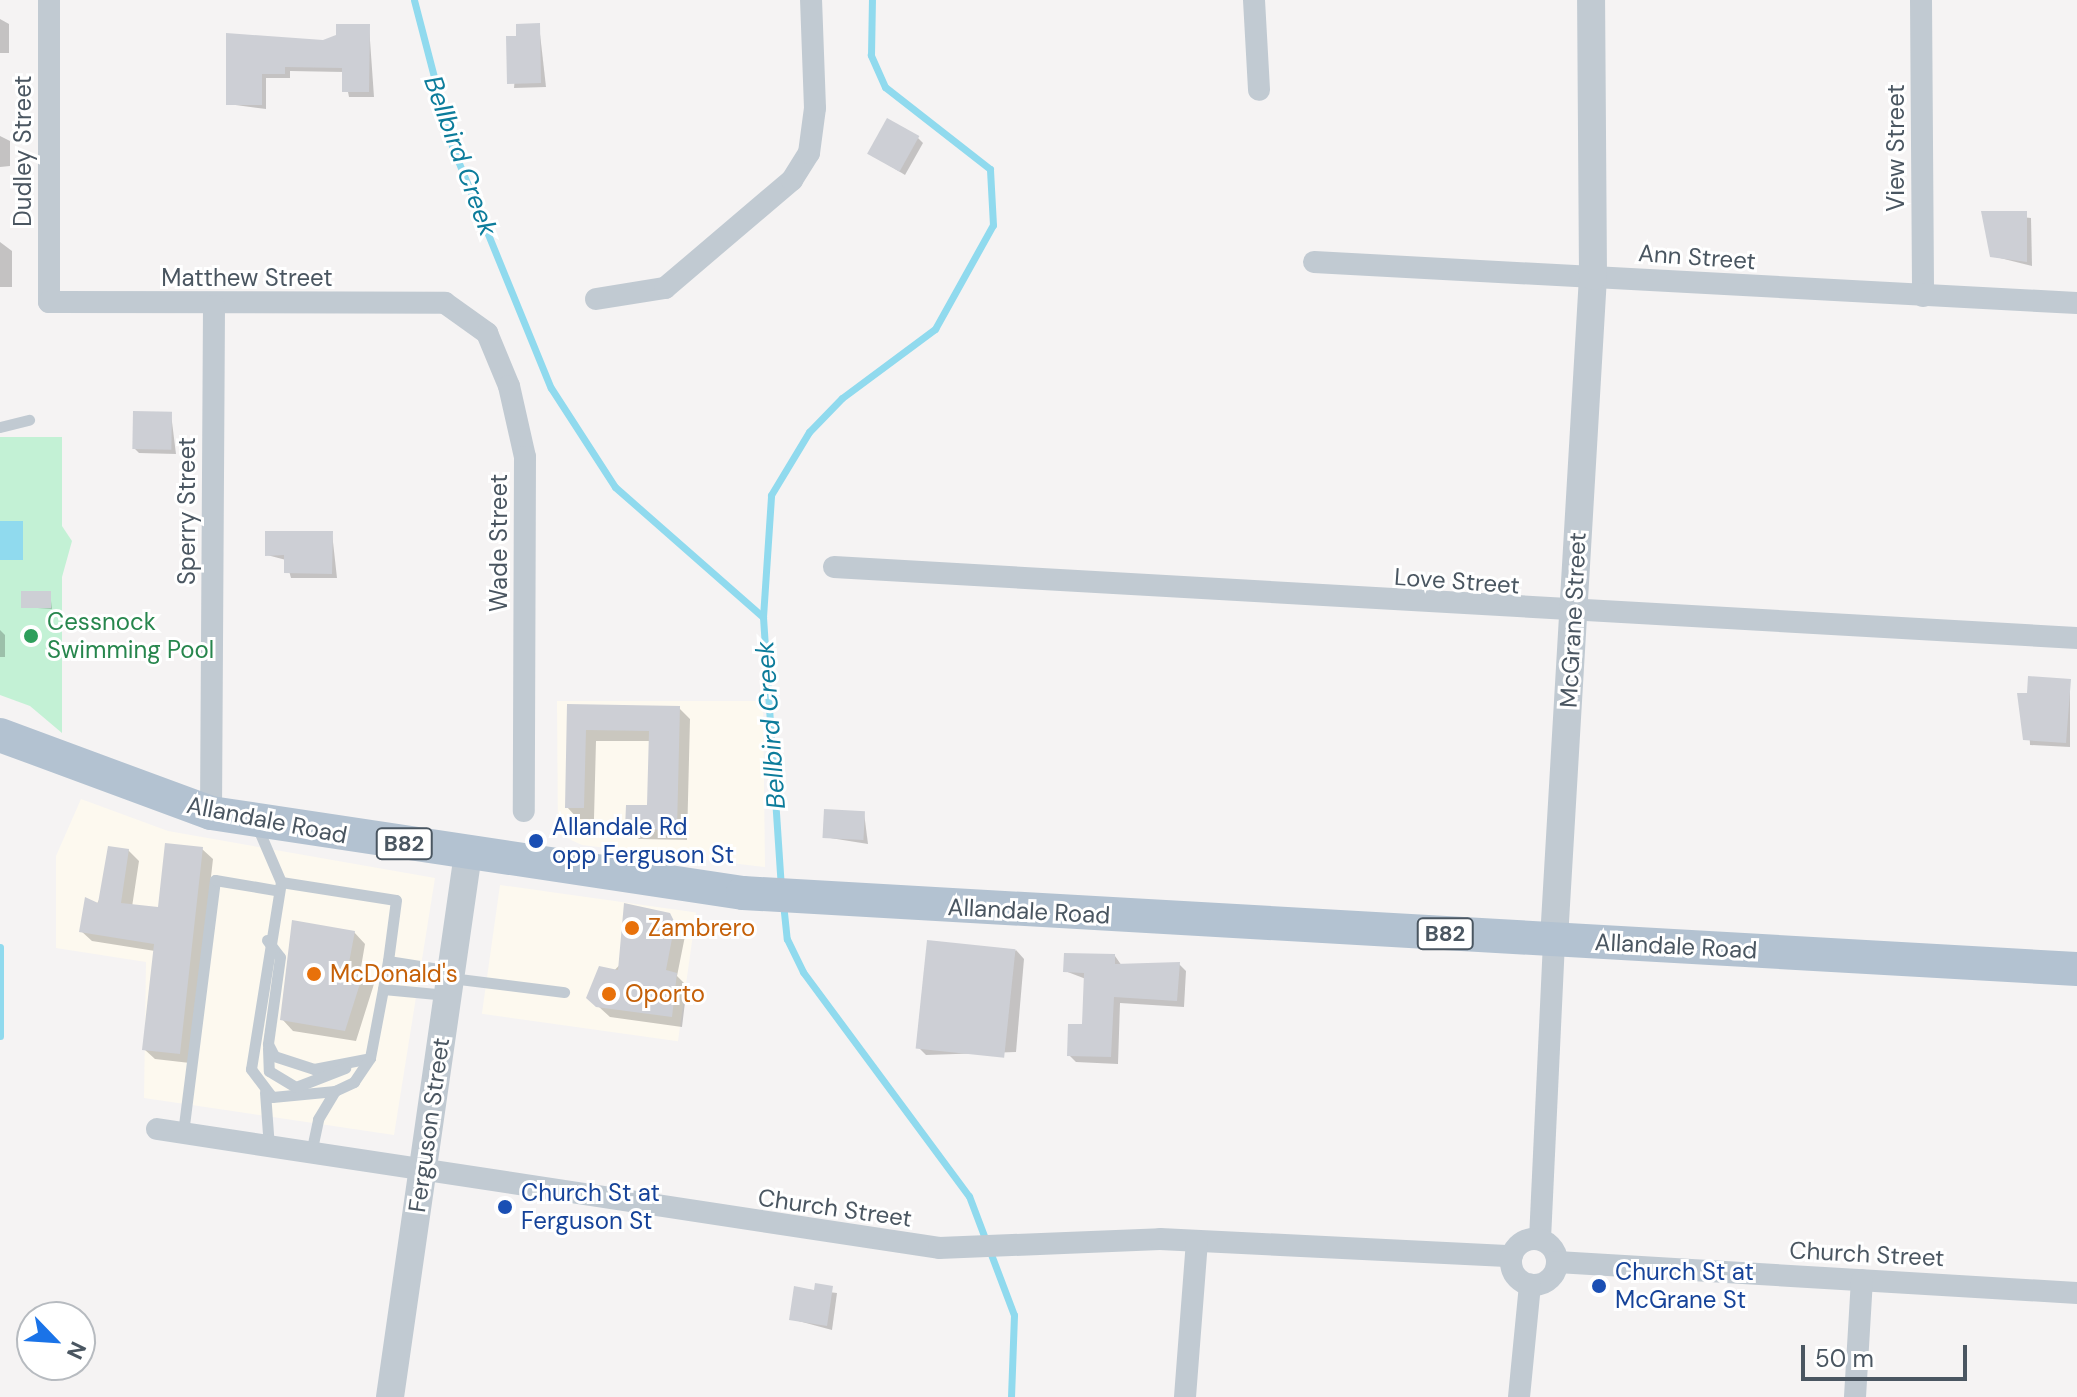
<!DOCTYPE html>
<style>
body{margin:0}
#map{position:relative;width:2077px;height:1397px;overflow:hidden;background:#f5f3f3;font-family:"DM Sans",sans-serif}
div>[style]{position:absolute}
.commercial>*{inset:0;background:#fdf9ef;transform-origin:0 0}
.green>*{inset:0;background:#c3f1d5}
.water>*{inset:0;background:#90daee;transform-origin:0 0}
.shadow>*{inset:0;background:#0003}
.stream>*{height:7px;margin:-3.5px;padding:0 3.5px;transform-origin:3.5px;border-radius:3.5px;background:#90daee}
.building>*{inset:0;background:#cdcfd5;transform-origin:0 0}
.service>*{height:11px;margin:-5.5px;padding:0 5.5px;transform-origin:5.5px;border-radius:5.5px;background:#c1cad2}
.minor>*{height:22px;margin:-11px;padding:0 11px;transform-origin:11px;border-radius:11px;background:#c1cad2}
.minor>.ring{margin:-11px;padding:0;box-sizing:content-box;background:none;border:22px solid #c1cad2;border-radius:50%}
.tertiary>*{height:28px;margin:-14px;padding:0 14px;transform-origin:14px;border-radius:14px;background:#c1cad2}
.primary>*{height:34px;margin:-17px;padding:0 17px;transform-origin:17px;border-radius:17px;background:#b3c2d1}
.dots>*{width:22px;height:22px;translate:-50% -50%;box-sizing:border-box;border:4px solid #fff;border-radius:50%}
span{translate:-50% -50%;white-space:nowrap;text-align:center;line-height:1.15;-webkit-text-stroke:6px #fff;paint-order:stroke}
.shield-label span{padding:2px 6px;background:#fff;border:2px solid;border-radius:6px;-webkit-text-stroke-width:0}
.shield-label{font-size:22px;color:#4a5661;font-weight:700}
.street-label{font-size:24px;color:#4a5661}
.leisure-label{font-size:24px;color:#27864d}
.left{translate:0 -50%;text-align:left}
.transit-label{font-size:24px;color:#164399}
.food-label{font-size:24px;color:#c56008}
.water-label{font-size:26px;color:#0c7c9b;font-style:italic}
.north{position:absolute;left:16px;top:1301px;width:80px;height:80px;box-sizing:border-box;background:#fff;border:2px solid #b7bbc0;border-radius:50%;rotate:115deg;font-size:22px;font-weight:700;line-height:32px;text-align:center;color:#4a5661}
.north::after{content:'';display:block;margin:auto;width:28px;height:36px;background:#1a73e8;clip-path:polygon(50% 0,100% 100%,50% 72%,0 100%)}
.scale{position:absolute;left:1801px;top:1345px;width:166px;height:36px;box-sizing:border-box;border:4px solid #4a5661;border-top:0;padding-left:10px;font-size:24px;line-height:28px;white-space:nowrap;color:#4a5661;-webkit-text-stroke:6px #fff;paint-order:stroke}
</style>
<div id="map">
<div class="commercial">
<div style="clip-path:polygon(557px 701px,763px 701px,765px 867px,582px 845px,558px 834px)"></div>
<div style="clip-path:polygon(81px 799px,168px 831px,435px 878px,394px 1135px,144px 1098px,146px 962px,56px 948px,56px 856px)"></div>
<div style="left:500px;top:885px;width:198px;height:130px;rotate:8deg"></div>
</div>
<div class="green">
<div style="clip-path:polygon(0 437px,62px 437px,62px 526px,72px 541px,62px 577px,62px 733px,30px 706px,0 695px)"></div>
</div>
<div class="water">
<div style="left:0;top:521px;width:23px;height:39px"></div>
</div>
<div class="shadow">
<div style="clip-path:polygon(0 19px,9px 24px,9px 53px,0 53px)"></div>
<div style="clip-path:polygon(539px 25px,546px 87px,514px 88px,518px 38px)"></div>
<div style="clip-path:polygon(369px 26px,374px 97px,349px 97px,344px 72px,290px 71px,290px 78px,266px 78px,266px 109px,228px 104px,228px 35px,323px 42px)"></div>
<div style="clip-path:polygon(0 136px,10px 141px,10px 166px,0 167px)"></div>
<div style="clip-path:polygon(918px 138px,923px 143px,905px 175px,869px 153px)"></div>
<div style="clip-path:polygon(1983px 213px,2031px 218px,2032px 266px,1992px 256px)"></div>
<div style="clip-path:polygon(0 242px,12px 251px,12px 287px,0 287px)"></div>
<div style="clip-path:polygon(171px 414px,176px 454px,139px 453px,134px 448px)"></div>
<div style="clip-path:polygon(332px 533px,337px 578px,291px 578px,286px 560px,267px 555px)"></div>
<div style="clip-path:polygon(50px 593px,52px 609px,23px 607px)"></div>
<div style="clip-path:polygon(0 630px,5px 635px,5px 657px,0 657px)"></div>
<div style="clip-path:polygon(2070px 681px,2070px 747px,2030px 745px,2028px 695px)"></div>
<div style="clip-path:polygon(569px 706px,679px 708px,690px 719px,687px 840px,639px 839px,627px 828px,649px 807px,650px 741px,596px 741px,594px 819px,578px 819px,567px 807px)"></div>
<div style="clip-path:polygon(864px 813px,868px 844px,824px 837px)"></div>
<div style="clip-path:polygon(202px 849px,213px 859px,190px 1063px,155px 1059px,144px 1049px,155px 951px,92px 941px,81px 931px,128px 850px,139px 861px,132px 907px,160px 909px)"></div>
<div style="clip-path:polygon(669px 915px,685px 936px,677px 976px,687px 986px,682px 1027px,610px 1017px,588px 997px)"></div>
<div style="clip-path:polygon(354px 932px,365px 944px,360px 973px,374px 984px,356px 1041px,293px 1031px,282px 1019px)"></div>
<div style="clip-path:polygon(1016px 950px,1024px 959px,1016px 1052px,926px 1055px,918px 1047px)"></div>
<div style="clip-path:polygon(1115px 956px,1122px 966px,1179px 964px,1186px 971px,1184px 1007px,1120px 1003px,1118px 1064px,1076px 1062px,1069px 1055px,1084px 1026px,1086px 979px,1065px 971px)"></div>
<div style="clip-path:polygon(796px 1288px,837px 1293px,832px 1330px,791px 1319px)"></div>
</div>
<div class="stream">
<div style="left:414px;top:0;width:151px;rotate:75.4deg"></div>
<div style="left:452px;top:146px;width:261px;rotate:67.8deg"></div>
<div style="left:551px;top:388px;width:118px;rotate:57.1deg"></div>
<div style="left:615px;top:487px;width:197px;rotate:41.3deg"></div>
<div style="left:763px;top:617px;width:271px;rotate:86.2deg"></div>
<div style="left:763px;top:617px;width:122px;rotate:-86.2deg"></div>
<div style="left:771px;top:495px;width:74px;rotate:-58.9deg"></div>
<div style="left:809px;top:432px;width:47px;rotate:-45.9deg"></div>
<div style="left:842px;top:398px;width:116px;rotate:-36.6deg"></div>
<div style="left:935px;top:329px;width:119px;rotate:-60.9deg"></div>
<div style="left:993px;top:225px;width:56px;rotate:-93.1deg"></div>
<div style="left:990px;top:169px;width:133px;rotate:-142deg"></div>
<div style="left:885px;top:87px;width:35px;rotate:-114deg"></div>
<div style="left:871px;top:55px;width:55px;rotate:-89deg"></div>
<div style="left:783px;top:903px;width:36px;rotate:84deg"></div>
<div style="left:787px;top:939px;width:37px;rotate:64deg"></div>
<div style="left:803px;top:972px;width:279px;rotate:53.5deg"></div>
<div style="left:969px;top:1196px;width:127px;rotate:69.3deg"></div>
<div style="left:1014px;top:1315px;width:82px;rotate:92.1deg"></div>
<div style="left:0;top:947px;width:89px;rotate:90deg"></div>
</div>
<div class="building">
<div style="clip-path:polygon(540px 23px,541px 83px,507px 84px,506px 36px,516px 36px,516px 24px)"></div>
<div style="clip-path:polygon(336px 24px,370px 24px,369px 92px,342px 92px,342px 68px,285px 67px,285px 74px,262px 74px,262px 105px,226px 105px,226px 33px,323px 40px,336px 35px)"></div>
<div style="left:887px;top:118px;width:37px;height:41px;rotate:29deg"></div>
<div style="clip-path:polygon(1981px 211px,2027px 211px,2027px 262px,1990px 257px)"></div>
<div style="left:133px;top:411px;width:39px;height:38px;rotate:1deg"></div>
<div style="clip-path:polygon(265px 531px,333px 531px,332px 574px,284px 573px,284px 555px,265px 556px)"></div>
<div style="left:21px;top:591px;width:30px;height:17px"></div>
<div style="clip-path:polygon(2028px 676px,2071px 679px,2066px 743px,2023px 740px,2017px 693px,2027px 693px)"></div>
<div style="clip-path:polygon(567px 704px,680px 706px,677px 830px,625px 829px,626px 805px,647px 805px,649px 731px,586px 730px,584px 808px,565px 808px)"></div>
<div style="left:824px;top:809px;width:41px;height:29px;rotate:3deg"></div>
<div style="clip-path:polygon(165px 843px,203px 847px,180px 1054px,142px 1050px,154px 944px,79px 932px,85px 897px,98px 903px,108px 846px,129px 849px,121px 903px,158px 907px)"></div>
<div style="clip-path:polygon(624px 903px,670px 913px,675px 923px,666px 970px,677px 973px,672px 1017px,596px 1007px,586px 998px,599px 966px,618px 970px)"></div>
<div style="clip-path:polygon(292px 920px,355px 931px,348px 968px,364px 971px,345px 1031px,280px 1020px)"></div>
<div style="left:927px;top:940px;width:89px;height:109px;rotate:6deg"></div>
<div style="clip-path:polygon(1064px 953px,1115px 954px,1115px 964px,1180px 962px,1177px 1001px,1114px 997px,1111px 1057px,1067px 1056px,1068px 1024px,1082px 1024px,1084px 973px,1063px 972px)"></div>
<div style="clip-path:polygon(815px 1283px,833px 1286px,827px 1326px,789px 1320px,794px 1286px,814px 1290px)"></div>
</div>
<div class="service">
<div style="left:0;top:427px;width:30px;rotate:-14deg"></div>
<div style="left:256px;top:824px;width:63px;rotate:66.7deg"></div>
<div style="left:267px;top:940px;width:21px;rotate:53deg"></div>
<div style="left:280px;top:957px;width:88px;rotate:97.9deg"></div>
<div style="left:268px;top:1044px;width:13px;rotate:63deg"></div>
<div style="left:274px;top:1056px;width:42px;rotate:18deg"></div>
<div style="left:314px;top:1069px;width:57px;rotate:-11.1deg"></div>
<div style="left:451px;top:978px;width:114px;rotate:7.1deg"></div>
<div style="left:383px;top:989px;width:28px;rotate:-80deg"></div>
<div style="left:447px;top:995px;width:64px;rotate:-174.6deg"></div>
<div style="left:383px;top:989px;width:70px;rotate:100.7deg"></div>
<div style="left:370px;top:1058px;width:29px;rotate:124deg"></div>
<div style="left:354px;top:1082px;width:21px;rotate:155deg"></div>
<div style="left:335px;top:1091px;width:63px;rotate:174.6deg"></div>
<div style="left:272px;top:1097px;width:35px;rotate:-127deg"></div>
<div style="left:251px;top:1069px;width:189px;rotate:-80.9deg"></div>
<div style="left:281px;top:882px;width:116px;rotate:8.9deg"></div>
<div style="left:396px;top:900px;width:62px;rotate:97.5deg"></div>
<div style="left:388px;top:961px;width:64px;rotate:9deg"></div>
<div style="left:268px;top:1048px;width:23px;rotate:88deg"></div>
<div style="left:269px;top:1071px;width:31px;rotate:31deg"></div>
<div style="left:296px;top:1087px;width:53px;rotate:-21.2deg"></div>
<div style="left:265px;top:1092px;width:56px;rotate:85.9deg"></div>
<div style="left:183px;top:1133px;width:255px;rotate:-82.8deg"></div>
<div style="left:215px;top:880px;width:61px;rotate:9.5deg"></div>
<div style="left:311px;top:1153px;width:35px;rotate:-78deg"></div>
<div style="left:318px;top:1119px;width:33px;rotate:-59deg"></div>
</div>
<div class="minor">
<div style="left:49px;top:0;width:302px;rotate:90deg"></div>
<div style="left:49px;top:302px;width:396px;rotate:0.1deg"></div>
<div style="left:445px;top:303px;width:52px;rotate:35.5deg"></div>
<div style="left:487px;top:333px;width:57px;rotate:67.5deg"></div>
<div style="left:509px;top:386px;width:73px;rotate:77.3deg"></div>
<div style="left:525px;top:457px;width:354px;rotate:90.2deg"></div>
<div style="left:1254px;top:0;width:90px;rotate:86.8deg"></div>
<div style="left:1921px;top:0;width:296px;rotate:89.6deg"></div>
<div style="left:1314px;top:262px;width:764px;rotate:3.08deg"></div>
<div style="left:596px;top:299px;width:70px;rotate:-9.1deg"></div>
<div style="left:665px;top:288px;width:167px;rotate:-40.4deg"></div>
<div style="left:792px;top:180px;width:32px;rotate:-58deg"></div>
<div style="left:809px;top:153px;width:45px;rotate:-82.4deg"></div>
<div style="left:815px;top:108px;width:108px;rotate:-92.1deg"></div>
<div style="left:834px;top:567px;width:1245px;rotate:3.27deg"></div>
<div style="left:211px;top:813px;width:507px;rotate:-89.66deg"></div>
<div style="left:157px;top:1129px;width:791px;rotate:8.65deg"></div>
<div style="left:939px;top:1248px;width:221px;rotate:-2.3deg"></div>
<div style="left:1160px;top:1239px;width:352px;rotate:2.8deg"></div>
<div style="left:1540px;top:1239px;width:300px;rotate:-87.3deg"></div>
<div class="ring" style="left:1511px;top:1239px;width:24px;height:24px"></div>
<div style="left:1557px;top:1262px;width:521px;rotate:3.41deg"></div>
<div style="left:1185px;top:1397px;width:156px;rotate:-85.6deg"></div>
<div style="left:1519px;top:1397px;width:113px;rotate:-84.4deg"></div>
<div style="left:1855px;top:1397px;width:117px;rotate:-86.6deg"></div>
</div>
<div class="tertiary">
<div style="left:1554px;top:939px;width:664px;rotate:-86.63deg"></div>
<div style="left:1593px;top:276px;width:276px;rotate:-90.4deg"></div>
<div style="left:390px;top:1397px;width:549px;rotate:-81.83deg"></div>
</div>
<div class="primary">
<div style="left:0;top:735px;width:225px;rotate:20.3deg"></div>
<div style="left:211px;top:813px;width:538px;rotate:8.55deg"></div>
<div style="left:743px;top:893px;width:1336px;rotate:3.26deg"></div>
</div>
<div class="dots">
<div style="left:31px;top:636px;background:#2e9e5b"></div>
<div style="left:536px;top:841px;background:#1a4fb4"></div>
<div style="left:632px;top:928px;background:#e8710a"></div>
<div style="left:314px;top:974px;background:#e8710a"></div>
<div style="left:609px;top:994px;background:#e8710a"></div>
<div style="left:505px;top:1207px;background:#1a4fb4"></div>
<div style="left:1599px;top:1286px;background:#1a4fb4"></div>
</div>
<div class="shield-label">
<span style="left:404px;top:844px">B82</span>
<span style="left:1445px;top:934px">B82</span>
</div>
<div class="street-label">
<span style="left:1896px;top:148px;rotate:-90deg">View Street</span>
<span style="left:23px;top:151px;rotate:-90deg">Dudley Street</span>
<span style="left:1697px;top:257px;rotate:4deg">Ann Street</span>
<span style="left:247px;top:278px">Matthew Street</span>
<span style="left:187px;top:511px;rotate:-90deg">Sperry Street</span>
<span style="left:499px;top:543px;rotate:-90deg">Wade Street</span>
<span style="left:1457px;top:581px;rotate:4deg">Love Street</span>
<span style="left:1573px;top:620px;rotate:-87deg">McGrane Street</span>
<span style="left:267px;top:820px;rotate:11deg">Allandale Road</span>
<span style="left:1029px;top:911px;rotate:3deg">Allandale Road</span>
<span style="left:1676px;top:946px;rotate:3deg">Allandale Road</span>
<span style="left:429px;top:1125px;rotate:-82deg">Ferguson Street</span>
<span style="left:835px;top:1208px;rotate:8deg">Church Street</span>
<span style="left:1867px;top:1254px;rotate:3deg">Church Street</span>
</div>
<div class="leisure-label">
<span class="left" style="left:47px;top:636px">Cessnock<br>Swimming Pool</span>
</div>
<div class="transit-label">
<span class="left" style="left:552px;top:841px">Allandale Rd<br>opp Ferguson St</span>
<span class="left" style="left:521px;top:1207px">Church St at<br>Ferguson St</span>
<span class="left" style="left:1615px;top:1286px">Church St at<br>McGrane St</span>
</div>
<div class="food-label">
<span class="left" style="left:648px;top:928px">Zambrero</span>
<span class="left" style="left:330px;top:974px">McDonald's</span>
<span class="left" style="left:625px;top:994px">Oporto</span>
</div>
<div class="water-label">
<span style="left:460px;top:156px;rotate:70deg">Bellbird Creek</span>
<span style="left:771px;top:725px;rotate:-94deg">Bellbird Creek</span>
</div>
<div class="north">N</div>
<div class="scale">50 m</div>
</div>
